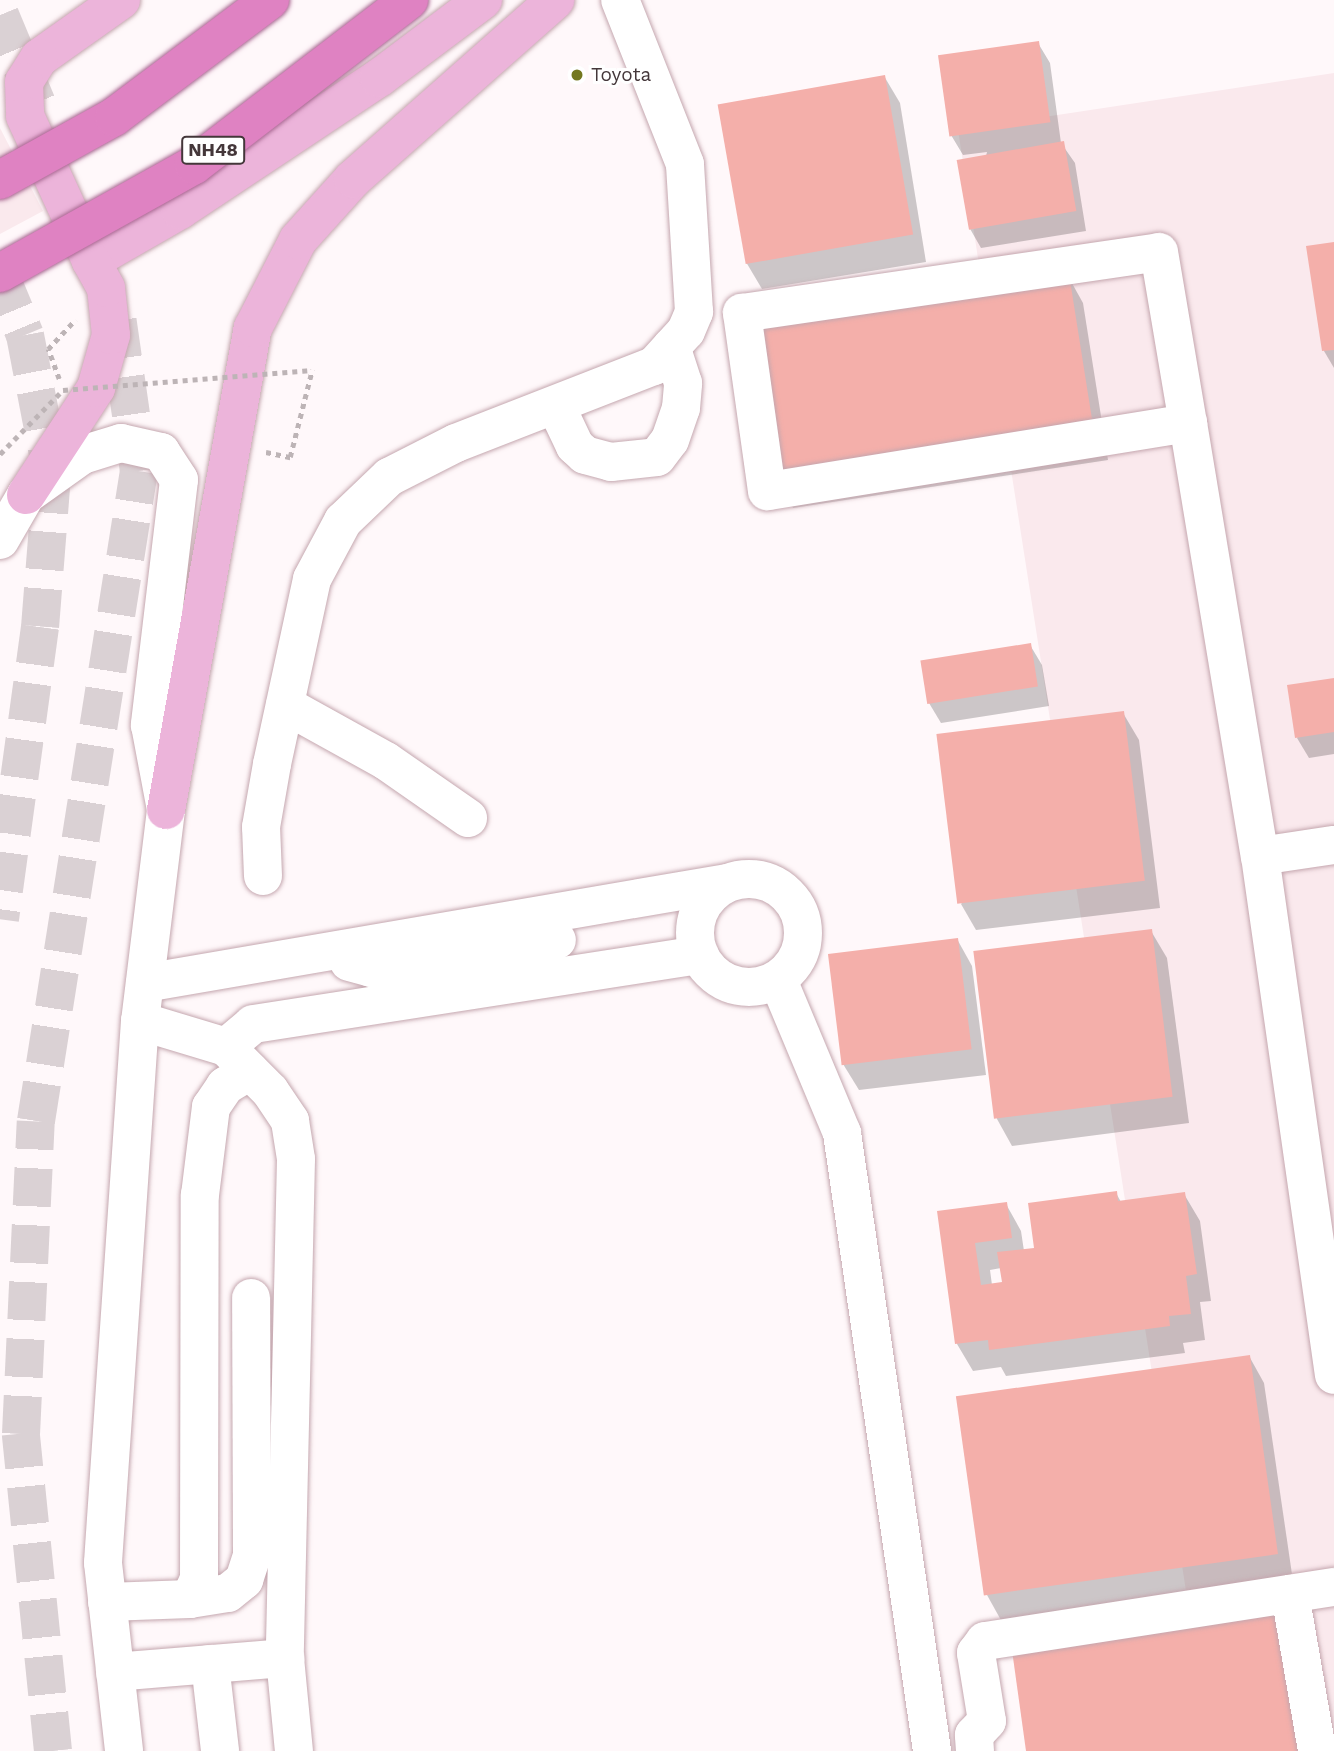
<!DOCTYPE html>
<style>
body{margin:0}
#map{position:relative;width:1334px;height:1751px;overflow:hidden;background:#fff8fa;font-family:"Work Sans",sans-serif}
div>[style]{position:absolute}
.built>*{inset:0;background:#fae9ed}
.shadow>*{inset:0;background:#0003}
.building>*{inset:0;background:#f4afaa;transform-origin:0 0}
.major-tunnel>*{height:38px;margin-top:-19px;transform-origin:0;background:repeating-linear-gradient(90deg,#dad1d4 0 38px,transparent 0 57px)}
.path>*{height:4.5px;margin-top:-2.25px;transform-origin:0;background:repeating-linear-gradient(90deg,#bdb4b6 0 5px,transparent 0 10px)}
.roads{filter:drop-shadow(0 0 2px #c5a7af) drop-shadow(0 0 2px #c5a7af)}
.minor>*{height:38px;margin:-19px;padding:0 19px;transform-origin:19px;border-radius:19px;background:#fff}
.minor>.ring{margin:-19px;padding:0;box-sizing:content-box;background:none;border:38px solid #fff;border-radius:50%}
.major>*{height:38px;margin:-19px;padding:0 19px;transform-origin:19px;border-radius:19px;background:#ecb4da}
.path-bridge>*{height:4.5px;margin-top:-2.25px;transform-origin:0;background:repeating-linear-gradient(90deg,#bdb4b6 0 5px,transparent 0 10px)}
.bridges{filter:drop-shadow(0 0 2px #a96892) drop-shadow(0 0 2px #a96892)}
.highway-bridge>*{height:38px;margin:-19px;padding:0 19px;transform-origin:19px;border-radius:19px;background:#df82c2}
.dots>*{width:19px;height:19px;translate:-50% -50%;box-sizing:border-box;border:4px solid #fff;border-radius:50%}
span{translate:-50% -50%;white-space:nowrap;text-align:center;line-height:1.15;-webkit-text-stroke:6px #fff;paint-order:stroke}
.shield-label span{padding:2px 5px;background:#fff;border:2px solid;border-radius:5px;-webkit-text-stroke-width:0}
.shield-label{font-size:18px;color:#44373a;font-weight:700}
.poi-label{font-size:19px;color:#44373a}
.left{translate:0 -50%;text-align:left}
</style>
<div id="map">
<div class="built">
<div style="clip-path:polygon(1334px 73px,1334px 1751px,1211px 1751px,958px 130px)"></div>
<div style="clip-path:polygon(0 128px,43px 211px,0 234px)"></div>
</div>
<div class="shadow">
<div style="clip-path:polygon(1038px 43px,1050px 63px,1061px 143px,1075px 163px,1086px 231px,981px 248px,969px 227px,987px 152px,963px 155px,951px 135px)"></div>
<div style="clip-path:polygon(884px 76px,900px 103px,926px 262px,762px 289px,746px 262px)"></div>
<div style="clip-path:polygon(1334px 244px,1334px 368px,1324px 351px)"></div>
<div style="clip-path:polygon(1068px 276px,1083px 303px,1108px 460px,793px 508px,777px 481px)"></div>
<div style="clip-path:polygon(1030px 645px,1042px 665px,1049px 706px,941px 723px,929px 703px)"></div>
<div style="clip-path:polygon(1334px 680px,1334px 754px,1309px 758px,1297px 738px)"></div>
<div style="clip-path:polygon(1123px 713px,1139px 740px,1160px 908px,976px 930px,961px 904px)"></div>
<div style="clip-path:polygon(1151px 931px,1167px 958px,1189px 1123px,1012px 1146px,997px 1119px,975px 954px)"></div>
<div style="clip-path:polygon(957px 939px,972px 966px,986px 1075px,859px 1090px,843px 1064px)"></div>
<div style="clip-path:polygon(evenodd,1116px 1193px,1121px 1202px,1184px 1194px,1200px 1221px,1211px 1301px,1200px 1302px,1205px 1340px,1183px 1343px,1185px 1353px,1006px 1376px,1001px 1367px,973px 1371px,957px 1344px,939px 1213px,1006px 1204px,1021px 1231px,1024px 1251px,1036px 1249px,1116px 1193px,1001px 1268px,1004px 1283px,992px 1285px,990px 1270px,1001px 1268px)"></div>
<div style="clip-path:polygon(1249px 1356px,1264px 1383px,1293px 1581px,1002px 1622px,987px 1595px)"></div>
</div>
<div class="building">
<div style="left:1039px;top:41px;width:82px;height:102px;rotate:82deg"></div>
<div style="left:885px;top:75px;width:162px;height:170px;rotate:80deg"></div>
<div style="left:1064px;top:141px;width:71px;height:109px;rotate:80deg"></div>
<div style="clip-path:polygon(1334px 242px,1334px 350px,1322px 351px,1306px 246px)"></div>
<div style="left:1069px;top:274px;width:161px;height:322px;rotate:81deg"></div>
<div style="left:1031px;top:643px;width:44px;height:112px;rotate:81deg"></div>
<div style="clip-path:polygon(1334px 678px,1334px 732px,1295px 738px,1287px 685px)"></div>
<div style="left:1124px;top:711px;width:171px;height:189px;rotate:83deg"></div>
<div style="left:1152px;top:929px;width:169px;height:180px;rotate:83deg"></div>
<div style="left:958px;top:938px;width:112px;height:131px;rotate:83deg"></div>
<div style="clip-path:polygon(1117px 1191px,1118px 1201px,1185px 1192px,1197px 1274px,1186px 1276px,1191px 1314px,1169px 1316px,1170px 1326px,989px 1350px,988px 1340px,955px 1344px,937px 1211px,1007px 1202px,1012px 1238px,975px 1243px,981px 1285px,1002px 1282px,997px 1252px,1034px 1248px,1028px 1203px)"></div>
<div style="left:1250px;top:1355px;width:201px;height:297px;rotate:82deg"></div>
<div style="clip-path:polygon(1282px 1605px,1303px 1751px,1026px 1751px,1011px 1643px)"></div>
</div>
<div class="major-tunnel">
<div style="left:0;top:15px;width:96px;rotate:67.4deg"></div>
<div style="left:0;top:275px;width:65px;rotate:67.4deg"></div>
<div style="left:25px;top:335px;width:143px;rotate:79.1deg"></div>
<div style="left:52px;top:475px;width:152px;rotate:94.5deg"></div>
<div style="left:40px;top:627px;width:295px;rotate:97.8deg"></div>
<div style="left:53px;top:1751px;width:319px;rotate:-95.8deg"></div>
<div style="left:21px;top:1434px;width:313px;rotate:-87.3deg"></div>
<div style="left:36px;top:1121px;width:658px;rotate:-81deg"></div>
<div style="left:139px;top:471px;width:163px;rotate:-98.1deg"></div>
</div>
<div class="path">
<div style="left:59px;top:379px;width:32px;rotate:-110deg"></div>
<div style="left:48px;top:349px;width:40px;rotate:-47deg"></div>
<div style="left:266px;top:452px;width:25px;rotate:12deg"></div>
<div style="left:290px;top:457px;width:90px;rotate:-75.8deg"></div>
</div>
<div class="roads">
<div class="minor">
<div style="left:556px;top:406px;width:44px;rotate:64.6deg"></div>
<div style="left:575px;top:446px;width:13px;rotate:42deg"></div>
<div style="left:585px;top:455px;width:27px;rotate:15deg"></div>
<div style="left:611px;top:462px;width:46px;rotate:-6.2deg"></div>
<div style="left:657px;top:457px;width:21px;rotate:-53deg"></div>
<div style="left:670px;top:440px;width:34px;rotate:-71deg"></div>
<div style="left:681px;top:408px;width:25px;rotate:-85deg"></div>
<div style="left:683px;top:383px;width:38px;rotate:-108deg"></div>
<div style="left:1188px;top:423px;width:426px;rotate:170.8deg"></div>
<div style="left:767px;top:491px;width:180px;rotate:-98deg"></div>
<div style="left:742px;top:313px;width:421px;rotate:-8.3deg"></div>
<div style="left:1159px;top:252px;width:173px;rotate:80.4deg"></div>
<div style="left:1188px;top:423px;width:439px;rotate:80.6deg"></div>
<div style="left:1260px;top:856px;width:524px;rotate:81.89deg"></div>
<div style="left:0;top:540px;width:52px;rotate:-60deg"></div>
<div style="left:26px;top:495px;width:69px;rotate:-35.5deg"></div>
<div style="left:82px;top:455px;width:41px;rotate:-17.1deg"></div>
<div style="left:121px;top:443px;width:41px;rotate:12.7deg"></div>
<div style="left:161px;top:452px;width:33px;rotate:57deg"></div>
<div style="left:179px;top:480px;width:247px;rotate:96.8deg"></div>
<div style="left:150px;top:725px;width:86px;rotate:79.3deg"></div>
<div style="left:166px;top:810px;width:213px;rotate:97deg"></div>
<div style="left:140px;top:1021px;width:543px;rotate:93.91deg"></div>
<div style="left:103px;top:1563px;width:189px;rotate:83.6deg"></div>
<div style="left:285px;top:705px;width:115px;rotate:29deg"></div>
<div style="left:386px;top:761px;width:100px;rotate:34.8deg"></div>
<div style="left:1260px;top:856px;width:75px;rotate:-8.5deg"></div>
<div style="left:263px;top:876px;width:49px;rotate:-92.3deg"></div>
<div style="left:261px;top:827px;width:64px;rotate:-80.1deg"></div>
<div style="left:272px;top:764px;width:189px;rotate:-77.8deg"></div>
<div style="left:312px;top:579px;width:66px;rotate:-61.9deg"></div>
<div style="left:343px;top:521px;width:64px;rotate:-43.7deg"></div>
<div style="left:389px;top:477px;width:75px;rotate:-26.9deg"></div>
<div style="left:456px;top:443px;width:212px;rotate:-21.3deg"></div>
<div style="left:654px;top:366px;width:47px;rotate:-47.6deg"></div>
<div style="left:686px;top:331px;width:21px;rotate:-67deg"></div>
<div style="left:694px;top:312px;width:148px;rotate:-93.5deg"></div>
<div style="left:685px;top:164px;width:176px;rotate:-111.6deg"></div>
<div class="ring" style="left:695px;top:879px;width:70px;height:70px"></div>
<div style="left:349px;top:962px;width:23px;rotate:15deg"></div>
<div style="left:371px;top:968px;width:38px;rotate:-5deg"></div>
<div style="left:409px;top:965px;width:150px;rotate:-9.6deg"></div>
<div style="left:778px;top:980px;width:166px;rotate:67.3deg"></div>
<div style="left:842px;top:1133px;width:625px;rotate:81.71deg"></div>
<div style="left:145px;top:983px;width:591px;rotate:-9.75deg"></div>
<div style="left:140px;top:1021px;width:90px;rotate:16.8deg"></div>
<div style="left:226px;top:1047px;width:62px;rotate:45deg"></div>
<div style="left:270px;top:1091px;width:36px;rotate:56deg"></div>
<div style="left:290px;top:1121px;width:38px;rotate:81deg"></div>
<div style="left:296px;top:1159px;width:499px;rotate:91.3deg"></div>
<div style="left:285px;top:1658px;width:93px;rotate:84.5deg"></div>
<div style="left:226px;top:1047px;width:35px;rotate:-40deg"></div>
<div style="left:253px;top:1024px;width:452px;rotate:-8.8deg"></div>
<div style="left:1290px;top:1594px;width:159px;rotate:80.2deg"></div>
<div style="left:190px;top:1599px;width:38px;rotate:-9deg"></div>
<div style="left:228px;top:1593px;width:21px;rotate:-39deg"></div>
<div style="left:244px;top:1580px;width:26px;rotate:-72deg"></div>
<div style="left:252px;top:1555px;width:257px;rotate:-90.2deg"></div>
<div style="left:107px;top:1602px;width:83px;rotate:-2.1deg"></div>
<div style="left:190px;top:1599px;width:22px;rotate:-66deg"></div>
<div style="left:199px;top:1579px;width:384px;rotate:-89.9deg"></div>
<div style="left:200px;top:1195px;width:89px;rotate:-82.9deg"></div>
<div style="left:211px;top:1107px;width:25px;rotate:-56deg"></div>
<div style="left:225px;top:1086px;width:29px;rotate:-31deg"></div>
<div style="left:210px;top:1664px;width:88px;rotate:83.4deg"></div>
<div style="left:115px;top:1672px;width:171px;rotate:-4.7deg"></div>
<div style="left:975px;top:1751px;width:16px;rotate:-94deg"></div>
<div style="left:974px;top:1735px;width:19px;rotate:-47deg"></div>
<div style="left:987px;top:1721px;width:69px;rotate:-99.2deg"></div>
<div style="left:976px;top:1653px;width:15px;rotate:-53deg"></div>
<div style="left:985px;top:1641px;width:353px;rotate:-8.8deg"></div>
</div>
<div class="major">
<div style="left:121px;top:0;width:100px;rotate:144.7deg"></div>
<div style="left:39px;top:58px;width:28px;rotate:122deg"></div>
<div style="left:24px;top:82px;width:34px;rotate:88deg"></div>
<div style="left:25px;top:116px;width:159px;rotate:65.5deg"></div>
<div style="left:91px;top:261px;width:103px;rotate:-29.8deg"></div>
<div style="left:180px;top:210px;width:239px;rotate:-33.6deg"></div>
<div style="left:379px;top:78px;width:130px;rotate:-36.9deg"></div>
<div style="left:26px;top:495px;width:128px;rotate:-56.8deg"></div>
<div style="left:96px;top:388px;width:55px;rotate:-74.2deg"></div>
<div style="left:111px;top:335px;width:47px;rotate:-96.1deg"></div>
<div style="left:106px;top:288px;width:31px;rotate:-119deg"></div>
<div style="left:166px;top:810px;width:490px;rotate:-79.8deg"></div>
<div style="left:253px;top:328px;width:99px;rotate:-62.9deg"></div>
<div style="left:298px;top:240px;width:82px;rotate:-48deg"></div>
<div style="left:353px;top:179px;width:270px;rotate:-41.5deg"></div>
</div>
</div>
<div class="path-bridge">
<div style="left:0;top:454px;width:90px;rotate:-45.5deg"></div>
<div style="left:63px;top:390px;width:250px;rotate:-4.6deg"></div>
</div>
<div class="bridges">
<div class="highway-bridge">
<div style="left:0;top:180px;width:130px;rotate:-28.9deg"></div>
<div style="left:114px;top:117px;width:195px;rotate:-36.9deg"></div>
<div style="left:0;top:273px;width:222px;rotate:-29.1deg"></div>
<div style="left:194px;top:165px;width:271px;rotate:-37.5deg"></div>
</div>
</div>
<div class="dots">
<div style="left:577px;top:75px;background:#73771f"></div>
</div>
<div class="shield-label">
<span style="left:213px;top:150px">NH48</span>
</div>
<div class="poi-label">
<span class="left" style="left:591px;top:75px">Toyota</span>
</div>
</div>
